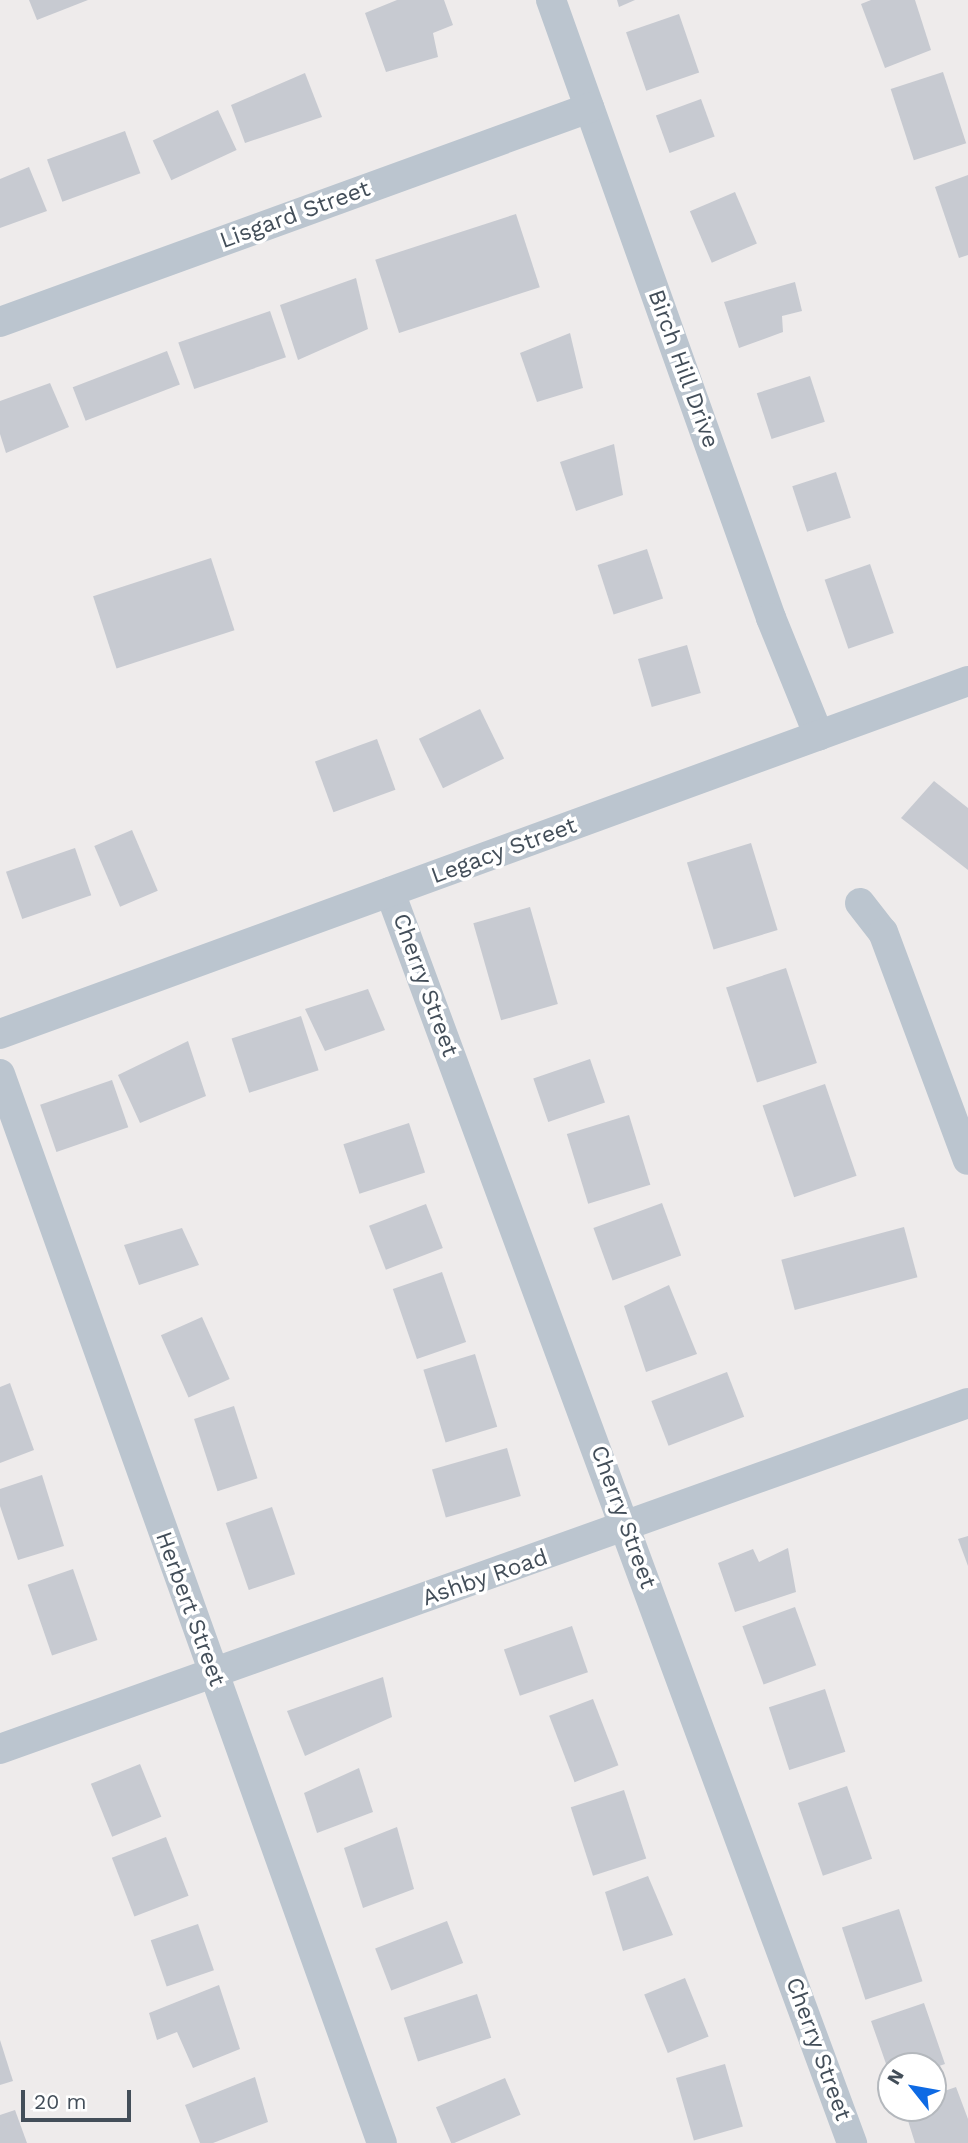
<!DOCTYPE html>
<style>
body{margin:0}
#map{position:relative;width:968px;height:2143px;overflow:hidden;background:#eeebeb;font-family:"Work Sans",sans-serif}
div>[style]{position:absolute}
.building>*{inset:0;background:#c7cad1;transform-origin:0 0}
.minor>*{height:30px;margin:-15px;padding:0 15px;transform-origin:15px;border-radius:15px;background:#bbc5cf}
span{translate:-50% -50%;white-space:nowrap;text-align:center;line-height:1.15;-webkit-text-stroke:7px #fff;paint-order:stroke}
.street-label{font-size:23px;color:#434e59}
.north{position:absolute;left:877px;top:2052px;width:70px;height:70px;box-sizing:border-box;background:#fff;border:2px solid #b4b8bd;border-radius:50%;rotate:301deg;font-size:19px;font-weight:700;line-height:28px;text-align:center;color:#434e59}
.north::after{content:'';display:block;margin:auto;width:24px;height:32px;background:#0e6ae4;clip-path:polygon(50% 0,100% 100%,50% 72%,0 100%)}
.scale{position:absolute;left:21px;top:2090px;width:110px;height:32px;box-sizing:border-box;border:4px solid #434e59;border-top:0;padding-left:9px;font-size:21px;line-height:24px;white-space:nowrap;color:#434e59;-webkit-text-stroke:5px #fff;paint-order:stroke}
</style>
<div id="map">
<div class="building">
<div style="clip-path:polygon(29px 0,88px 0,37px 20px)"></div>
<div style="clip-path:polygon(397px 0,444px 0,453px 25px,433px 33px,438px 57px,386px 72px,365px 13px)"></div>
<div style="clip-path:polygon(617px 0,635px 0,619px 7px)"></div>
<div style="clip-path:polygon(871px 0,915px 0,931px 50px,885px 68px,861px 4px)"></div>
<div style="left:679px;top:14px;width:62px;height:56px;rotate:71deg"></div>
<div style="left:943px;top:72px;width:75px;height:55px;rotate:72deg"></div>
<div style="clip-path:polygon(305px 73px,322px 117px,245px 143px,231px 105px)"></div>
<div style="left:701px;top:99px;width:40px;height:48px;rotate:70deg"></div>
<div style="left:218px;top:110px;width:44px;height:72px;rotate:65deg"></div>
<div style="left:125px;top:131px;width:45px;height:83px;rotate:70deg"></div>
<div style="clip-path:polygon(29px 167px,47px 211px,0 228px,0 179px)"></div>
<div style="clip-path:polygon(968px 175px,968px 255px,959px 258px,935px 187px)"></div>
<div style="left:735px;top:192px;width:56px;height:49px;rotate:67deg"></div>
<div style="left:516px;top:214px;width:77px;height:148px;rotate:72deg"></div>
<div style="clip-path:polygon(356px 278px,368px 329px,298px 360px,280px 305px)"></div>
<div style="clip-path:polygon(795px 282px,802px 311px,782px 316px,783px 332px,739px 348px,724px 302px)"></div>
<div style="left:270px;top:311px;width:49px;height:97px;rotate:71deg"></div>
<div style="clip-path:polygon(570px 333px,583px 388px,537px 402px,520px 353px)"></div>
<div style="left:167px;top:351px;width:36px;height:101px;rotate:69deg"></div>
<div style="left:810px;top:376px;width:48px;height:56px;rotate:72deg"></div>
<div style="clip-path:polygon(50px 383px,69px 427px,6px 453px,0 434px,0 401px)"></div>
<div style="clip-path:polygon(614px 444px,623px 495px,576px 511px,560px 462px)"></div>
<div style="left:836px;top:472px;width:48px;height:46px;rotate:72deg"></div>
<div style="left:647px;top:549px;width:52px;height:52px;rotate:72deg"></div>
<div style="left:211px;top:558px;width:76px;height:124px;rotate:72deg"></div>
<div style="left:870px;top:564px;width:73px;height:48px;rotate:71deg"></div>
<div style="left:687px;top:645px;width:50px;height:51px;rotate:74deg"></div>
<div style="left:480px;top:709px;width:55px;height:68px;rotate:64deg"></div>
<div style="left:377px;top:739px;width:54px;height:66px;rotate:70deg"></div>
<div style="clip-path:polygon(934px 781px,968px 808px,968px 870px,901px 818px)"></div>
<div style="left:132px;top:830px;width:66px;height:41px;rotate:67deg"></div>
<div style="left:751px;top:843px;width:91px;height:67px;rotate:73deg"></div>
<div style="left:75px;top:848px;width:50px;height:73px;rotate:71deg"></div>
<div style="left:530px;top:907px;width:101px;height:59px;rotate:74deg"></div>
<div style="left:786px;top:968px;width:100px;height:63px;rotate:72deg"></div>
<div style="clip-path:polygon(368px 989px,385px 1030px,325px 1051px,305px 1009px)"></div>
<div style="left:301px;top:1016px;width:57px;height:73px;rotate:72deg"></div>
<div style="clip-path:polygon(188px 1041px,206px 1096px,140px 1123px,118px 1075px)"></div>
<div style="left:590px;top:1059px;width:46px;height:60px;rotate:71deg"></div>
<div style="left:112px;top:1080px;width:50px;height:76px;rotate:71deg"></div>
<div style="left:825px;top:1084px;width:97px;height:66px;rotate:71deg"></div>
<div style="left:629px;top:1115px;width:73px;height:65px;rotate:73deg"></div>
<div style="left:409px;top:1123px;width:52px;height:69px;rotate:72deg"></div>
<div style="left:662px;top:1203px;width:56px;height:73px;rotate:70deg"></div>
<div style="left:426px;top:1204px;width:47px;height:61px;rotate:69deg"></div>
<div style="left:904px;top:1227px;width:52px;height:127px;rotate:75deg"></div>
<div style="clip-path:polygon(182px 1228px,199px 1265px,139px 1285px,124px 1245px)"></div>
<div style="left:442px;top:1272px;width:74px;height:52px;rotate:71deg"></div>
<div style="clip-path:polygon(669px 1285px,697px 1354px,646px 1372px,624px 1306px)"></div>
<div style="left:202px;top:1317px;width:68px;height:45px;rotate:66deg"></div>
<div style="left:475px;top:1354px;width:76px;height:54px;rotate:73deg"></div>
<div style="left:727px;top:1372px;width:48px;height:81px;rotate:69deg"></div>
<div style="clip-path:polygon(10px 1383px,34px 1450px,0 1463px,0 1387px)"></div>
<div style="left:234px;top:1406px;width:76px;height:42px;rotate:72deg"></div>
<div style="left:507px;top:1448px;width:50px;height:78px;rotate:74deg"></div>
<div style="clip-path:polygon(42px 1475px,64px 1546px,18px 1560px,0 1506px,0 1489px)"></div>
<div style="left:272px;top:1507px;width:71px;height:49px;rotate:71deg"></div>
<div style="clip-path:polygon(968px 1536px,968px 1566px,958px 1539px)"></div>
<div style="clip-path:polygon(788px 1548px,796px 1592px,735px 1612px,718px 1563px,753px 1549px,759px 1562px)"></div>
<div style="left:73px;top:1569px;width:75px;height:48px;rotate:71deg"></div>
<div style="left:795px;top:1607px;width:62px;height:56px;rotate:70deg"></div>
<div style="left:572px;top:1626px;width:49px;height:72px;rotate:71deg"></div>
<div style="clip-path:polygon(383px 1677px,392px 1717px,305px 1756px,287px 1711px)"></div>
<div style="left:825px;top:1689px;width:66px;height:59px;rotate:72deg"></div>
<div style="left:593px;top:1699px;width:71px;height:47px;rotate:69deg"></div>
<div style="left:140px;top:1764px;width:57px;height:53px;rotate:68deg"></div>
<div style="clip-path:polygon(359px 1768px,373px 1812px,317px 1833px,304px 1793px)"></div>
<div style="left:847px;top:1786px;width:77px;height:52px;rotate:71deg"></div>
<div style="left:624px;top:1790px;width:72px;height:56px;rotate:72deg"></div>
<div style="clip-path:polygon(397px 1827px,414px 1889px,363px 1908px,344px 1848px)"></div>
<div style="left:166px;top:1837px;width:63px;height:58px;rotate:69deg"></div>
<div style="clip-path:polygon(648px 1876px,673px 1935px,623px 1951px,605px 1892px)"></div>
<div style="left:899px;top:1909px;width:76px;height:60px;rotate:72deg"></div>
<div style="left:447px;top:1921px;width:45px;height:77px;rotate:69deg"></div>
<div style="left:198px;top:1924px;width:49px;height:50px;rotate:71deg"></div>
<div style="left:685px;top:1978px;width:63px;height:44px;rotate:68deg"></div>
<div style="clip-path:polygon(219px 1985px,240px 2049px,193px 2068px,177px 2032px,157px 2040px,149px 2013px)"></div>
<div style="left:477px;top:1994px;width:46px;height:77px;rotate:72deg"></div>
<div style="clip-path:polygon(924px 2003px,945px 2064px,933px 2068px,891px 2066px,891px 2078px,871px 2021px)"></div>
<div style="clip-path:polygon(0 2040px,13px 2081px,0 2085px)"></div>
<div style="left:725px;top:2064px;width:65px;height:51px;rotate:74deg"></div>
<div style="clip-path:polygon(255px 2077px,268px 2122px,213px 2143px,200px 2143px,185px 2105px)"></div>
<div style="left:505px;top:2078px;width:40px;height:75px;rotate:67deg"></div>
<div style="clip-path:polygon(956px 2087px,968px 2119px,968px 2143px,915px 2143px,904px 2108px,933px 2108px,933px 2095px)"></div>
<div style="clip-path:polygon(15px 2110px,27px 2143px,0 2143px,0 2115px)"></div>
</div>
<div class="minor">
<div style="left:551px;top:0;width:656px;rotate:70.4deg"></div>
<div style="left:771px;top:618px;width:127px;rotate:67.9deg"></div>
<div style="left:0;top:322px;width:627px;rotate:-19.97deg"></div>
<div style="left:390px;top:892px;width:1334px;rotate:69.73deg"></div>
<div style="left:860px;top:903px;width:37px;rotate:52deg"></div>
<div style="left:883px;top:932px;width:243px;rotate:69.6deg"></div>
<div style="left:0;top:1034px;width:1030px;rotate:-20.04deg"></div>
<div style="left:0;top:1074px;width:1135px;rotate:70.34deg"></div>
<div style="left:0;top:1749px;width:1028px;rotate:-19.67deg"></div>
</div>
<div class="street-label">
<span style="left:295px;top:215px;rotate:-20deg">Lisgard Street</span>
<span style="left:683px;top:369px;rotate:70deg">Birch Hill Drive</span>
<span style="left:504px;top:851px;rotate:-20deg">Legacy Street</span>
<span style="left:425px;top:985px;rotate:70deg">Cherry Street</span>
<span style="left:623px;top:1517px;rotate:70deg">Cherry Street</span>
<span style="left:485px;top:1578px;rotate:-19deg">Ashby Road</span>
<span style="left:190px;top:1609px;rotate:70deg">Herbert Street</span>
<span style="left:818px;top:2049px;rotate:70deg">Cherry Street</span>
</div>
<div class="north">N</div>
<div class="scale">20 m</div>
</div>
